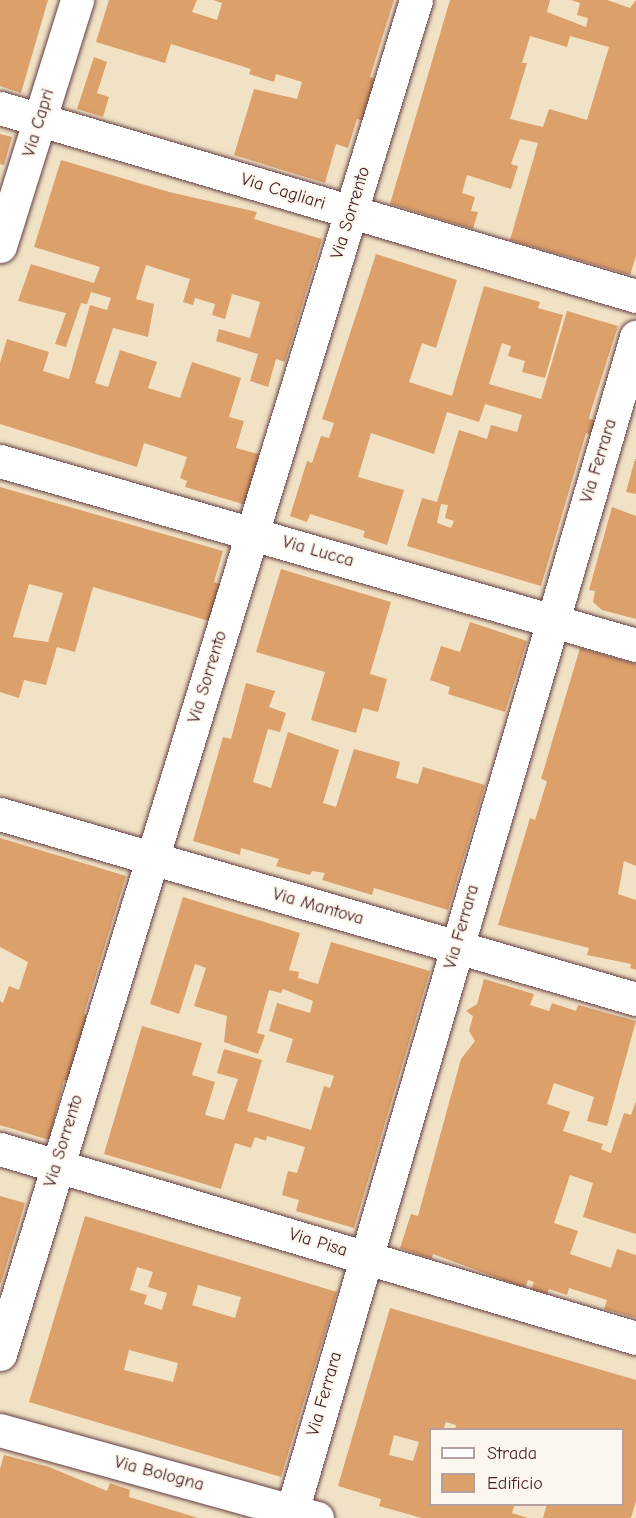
<!DOCTYPE html>
<style>
body{margin:0}
#map{position:relative;width:636px;height:1518px;overflow:hidden;background:#f1e2c5;font-family:"Comic Neue",sans-serif}
div>[style]{position:absolute}
.building>*{inset:0;background:#dca06b}
.roads{filter:drop-shadow(0 0 2px #633c42) drop-shadow(0 0 2px #633c42)}
.minor>*{height:33px;margin:-16.5px;padding:0 16.5px;transform-origin:16.5px;border-radius:16.5px;background:#fff}
span{translate:-50% -50%;white-space:nowrap;text-align:center;line-height:1.15;-webkit-text-stroke:4.5px #fbf7ec;paint-order:stroke}
.street-label{font-size:18px;color:#4a1f2b}
.legend{position:absolute;left:429px;top:1428px;width:195px;height:78px;box-sizing:border-box;background:#fbf7ec;border:2px solid #b4a19f;margin:0;padding:8px 10px;list-style:none;font-size:18px;color:#4a1f2b}
.legend li{display:flex;align-items:center;gap:12px;height:30px}
.legend b{width:30px;border:2px solid #b4a19f}
</style>
<div id="map">
<div class="building">
<div style="clip-path:polygon(0 0,48px 0,21px 93px,0 86px)"></div>
<div style="clip-path:polygon(109px 0,197px 0,192px 12px,217px 20px,222px 3px,213px 0,394px 0,370px 77px,377px 79px,364px 121px,357px 119px,348px 148px,336px 144px,325px 183px,234px 155px,254px 89px,297px 99px,302px 82px,276px 74px,274px 82px,249px 74px,251px 69px,171px 44px,165px 63px,96px 42px)"></div>
<div style="clip-path:polygon(evenodd,450px 0,550px 0,547px 12px,586px 27px,588px 18px,577px 15px,580px 3px,571px 0,607px 0,630px 8px,636px 0,636px 256px,630px 275px,510px 240px,538px 143px,520px 139px,511px 164px,518px 166px,511px 189px,467px 175px,462px 193px,475px 197px,471px 211px,478px 212px,473px 229px,390px 204px,450px 0,530px 36px,567px 47px,570px 36px,609px 47px,587px 120px,549px 109px,543px 127px,510px 119px,527px 63px,522px 63px,530px 36px)"></div>
<div style="clip-path:polygon(94px 57px,107px 62px,97px 93px,109px 97px,103px 117px,77px 109px)"></div>
<div style="clip-path:polygon(0 134px,12px 137px,4px 165px,0 164px)"></div>
<div style="clip-path:polygon(61px 160px,169px 192px,257px 212px,254px 219px,322px 239px,285px 362px,276px 359px,268px 387px,250px 381px,258px 354px,216px 341px,219px 329px,250px 338px,260px 302px,232px 294px,225px 319px,212px 315px,215px 304px,195px 298px,193px 305px,183px 302px,190px 279px,146px 265px,136px 299px,154px 304px,148px 337px,113px 328px,95px 383px,108px 387px,120px 350px,157px 362px,148px 388px,180px 398px,192px 362px,241px 378px,229px 417px,244px 421px,236px 448px,262px 455px,246px 505px,185px 487px,187px 481px,180px 478px,187px 457px,144px 443px,137px 467px,0 424px,0 363px,7px 339px,49px 352px,43px 371px,69px 379px,90px 305px,107px 310px,111px 298px,91px 292px,87px 304px,81px 303px,66px 347px,55px 344px,66px 313px,18px 301px,31px 264px,94px 283px,100px 267px,34px 247px)"></div>
<div style="clip-path:polygon(evenodd,376px 254px,457px 280px,436px 348px,422px 343px,409px 382px,452px 396px,484px 286px,540px 302px,538px 308px,563px 315px,545px 378px,522px 372px,525px 361px,508px 356px,511px 346px,502px 343px,489px 384px,541px 399px,567px 311px,618px 326px,590px 414px,589px 419px,597px 421px,593px 435px,586px 433px,541px 586px,407px 546px,422px 498px,437px 502px,459px 430px,487px 439px,491px 425px,517px 432px,522px 415px,485px 404px,479px 422px,447px 412px,434px 454px,371px 433px,358px 477px,404px 490px,387px 545px,363px 537px,365px 531px,310px 514px,307px 522px,290px 516px,307px 461px,312px 463px,321px 436px,329px 438px,334px 423px,322px 419px,376px 254px,441px 504px,448px 505px,445px 518px,454px 521px,451px 528px,437px 523px,441px 504px)"></div>
<div style="clip-path:polygon(635px 459px,636px 459px,636px 494px,626px 492px)"></div>
<div style="clip-path:polygon(evenodd,0 487px,223px 551px,214px 582px,222px 585px,209px 621px,93px 587px,75px 652px,57px 647px,46px 685px,24px 680px,19px 698px,0 692px,0 487px,29px 584px,63px 593px,48px 642px,13px 637px,29px 584px)"></div>
<div style="clip-path:polygon(612px 507px,636px 516px,636px 619px,602px 610px,593px 602px,595px 591px,589px 590px)"></div>
<div style="clip-path:polygon(281px 569px,391px 602px,370px 674px,387px 679px,378px 712px,363px 708px,356px 733px,311px 720px,325px 672px,256px 652px)"></div>
<div style="clip-path:polygon(470px 622px,527px 641px,505px 712px,448px 694px,450px 687px,430px 680px,441px 646px,460px 652px)"></div>
<div style="clip-path:polygon(580px 648px,636px 664px,636px 866px,624px 861px,618px 894px,636px 900px,636px 970px,630px 968px,631px 964px,587px 955px,589px 948px,498px 925px,530px 818px,535px 820px,547px 781px,541px 779px)"></div>
<div style="clip-path:polygon(246px 683px,275px 691px,269px 707px,286px 713px,280px 732px,268px 729px,253px 782px,271px 788px,288px 732px,339px 750px,323px 803px,336px 807px,354px 749px,400px 762px,396px 778px,418px 784px,423px 767px,485px 785px,448px 910px,374px 888px,372px 895px,322px 880px,325px 873px,312px 871px,310px 875px,276px 866px,279px 859px,241px 848px,240px 855px,193px 841px,223px 737px,231px 739px)"></div>
<div style="clip-path:polygon(0 838px,126px 876px,84px 1014px,91px 1017px,71px 1082px,64px 1080px,49px 1140px,0 1125px,0 1001px,3px 1003px,9px 986px,19px 990px,28px 962px,0 947px)"></div>
<div style="clip-path:polygon(183px 897px,300px 933px,289px 970px,299px 972px,298px 978px,318px 984px,331px 942px,430px 971px,354px 1228px,296px 1211px,299px 1200px,282px 1195px,288px 1171px,297px 1173px,305px 1147px,267px 1136px,266px 1141px,255px 1137px,251px 1148px,235px 1143px,221px 1189px,104px 1154px,142px 1026px,202px 1043px,192px 1075px,215px 1082px,205px 1115px,224px 1120px,238px 1079px,217px 1073px,224px 1049px,262px 1060px,247px 1111px,311px 1130px,324px 1086px,330px 1088px,334px 1076px,286px 1062px,293px 1039px,269px 1031px,277px 1003px,310px 1013px,313px 1001px,283px 989px,281px 993px,269px 990px,257px 1033px,265px 1035px,258px 1054px,224px 1042px,227px 1016px,194px 1006px,206px 968px,195px 964px,179px 1014px,150px 1004px)"></div>
<div style="clip-path:polygon(484px 979px,534px 994px,530px 1005px,549px 1011px,552px 1003px,576px 1011px,578px 1005px,636px 1021px,607px 1126px,587px 1121px,594px 1097px,554px 1083px,547px 1104px,570px 1112px,563px 1131px,603px 1144px,601px 1149px,611px 1153px,624px 1113px,631px 1115px,636px 1101px,636px 1234px,583px 1217px,593px 1183px,570px 1175px,554px 1223px,578px 1231px,570px 1254px,611px 1268px,617px 1249px,636px 1255px,636px 1318px,604px 1309px,607px 1300px,569px 1288px,567px 1295px,549px 1289px,547px 1294px,531px 1289px,534px 1282px,528px 1280px,525px 1288px,433px 1254px,432px 1259px,400px 1248px,411px 1214px,418px 1216px,461px 1059px,475px 1041px,469px 1031px,473px 1016px,466px 1011px,477px 1004px)"></div>
<div style="clip-path:polygon(0 1196px,25px 1203px,1px 1283px,0 1283px)"></div>
<div style="clip-path:polygon(evenodd,85px 1216px,337px 1292px,281px 1477px,29px 1402px,85px 1216px,137px 1267px,153px 1272px,148px 1287px,167px 1293px,162px 1310px,144px 1304px,147px 1295px,130px 1290px,137px 1267px,85px 1216px,198px 1285px,241px 1297px,235px 1318px,192px 1305px,198px 1285px,85px 1216px,129px 1350px,178px 1363px,173px 1382px,124px 1370px,129px 1350px)"></div>
<div style="clip-path:polygon(evenodd,390px 1308px,636px 1380px,636px 1501px,631px 1518px,543px 1518px,547px 1504px,622px 1504px,622px 1430px,455px 1430px,456px 1425px,446px 1422px,443px 1430px,430px 1430px,430px 1504px,515px 1504px,512px 1513px,528px 1518px,422px 1518px,379px 1506px,381px 1499px,338px 1486px,390px 1308px,394px 1435px,419px 1442px,413px 1461px,389px 1455px,394px 1435px)"></div>
<div style="clip-path:polygon(4px 1455px,49px 1467px,107px 1491px,110px 1483px,130px 1490px,129px 1497px,198px 1518px,0 1518px,0 1469px)"></div>
</div>
<div class="roads">
<div class="minor">
<div style="left:0;top:108px;width:663px;rotate:16.47deg"></div>
<div style="left:0;top:246px;width:258px;rotate:-72.6deg"></div>
<div style="left:0;top:461px;width:662px;rotate:16.14deg"></div>
<div style="left:0;top:814px;width:662px;rotate:16.22deg"></div>
<div style="left:0;top:1149px;width:663px;rotate:16.55deg"></div>
<div style="left:0;top:1354px;width:1416px;rotate:-72.92deg"></div>
<div style="left:0;top:1430px;width:329px;rotate:15.5deg"></div>
<div style="left:290px;top:1518px;width:1231px;rotate:-73.67deg"></div>
</div>
</div>
<div class="street-label">
<span style="left:39px;top:123px;rotate:-73deg">Via Capri</span>
<span style="left:283px;top:192px;rotate:17deg">Via Cagliari</span>
<span style="left:351px;top:213px;rotate:-73deg">Via Sorrento</span>
<span style="left:599px;top:461px;rotate:-73deg">Via Ferrara</span>
<span style="left:318px;top:552px;rotate:16deg">Via Lucca</span>
<span style="left:208px;top:677px;rotate:-73deg">Via Sorrento</span>
<span style="left:318px;top:907px;rotate:16deg">Via Mantova</span>
<span style="left:462px;top:927px;rotate:-74deg">Via Ferrara</span>
<span style="left:64px;top:1141px;rotate:-73deg">Via Sorrento</span>
<span style="left:318px;top:1243px;rotate:17deg">Via Pisa</span>
<span style="left:325px;top:1394px;rotate:-74deg">Via Ferrara</span>
<span style="left:159px;top:1474px;rotate:15deg">Via Bologna</span>
</div>
<ul class="legend">
<li><b style="height:8px;background:#fff"></b>Strada</li>
<li><b style="height:16px;background:#dca06b"></b>Edificio</li>
</ul>
</div>
